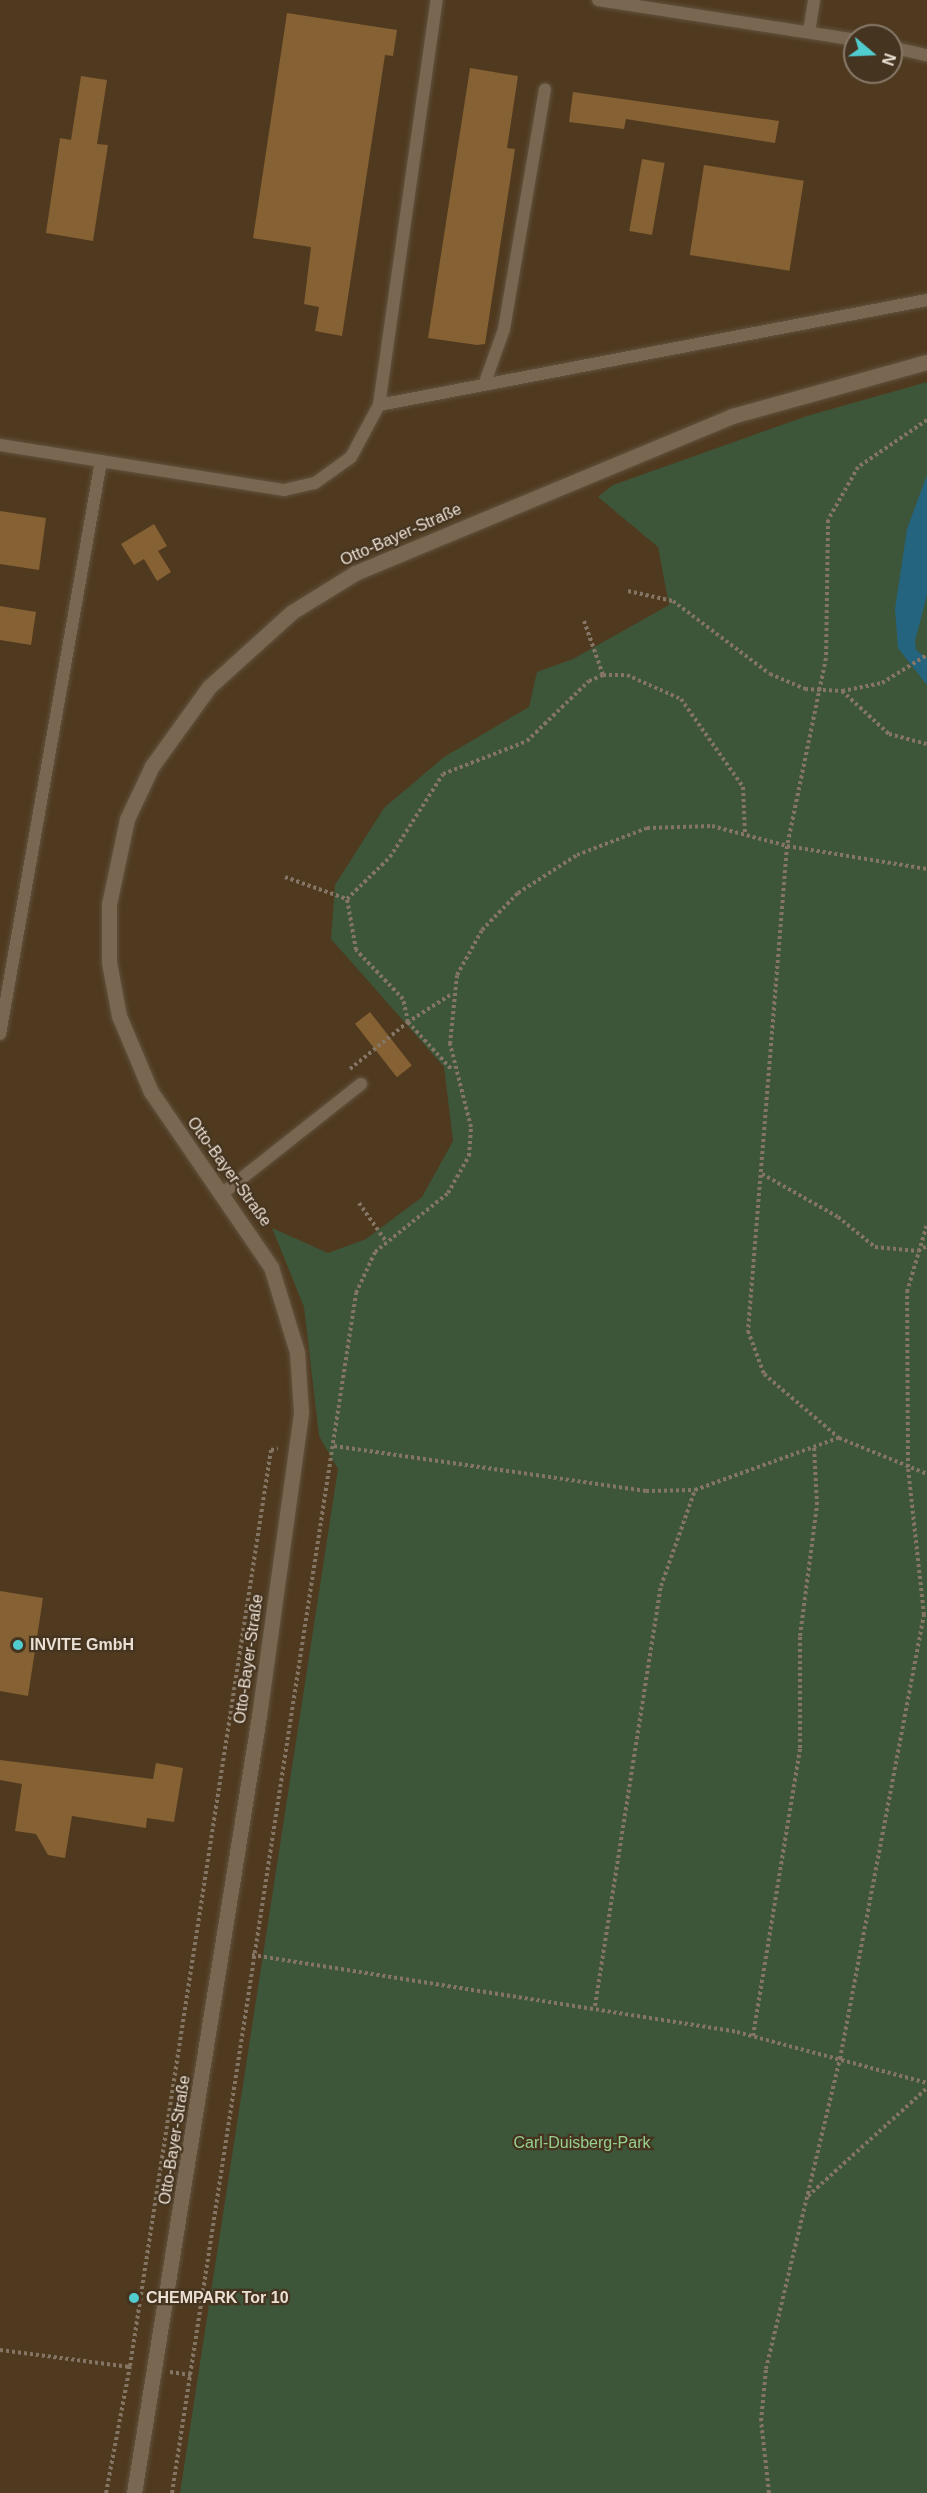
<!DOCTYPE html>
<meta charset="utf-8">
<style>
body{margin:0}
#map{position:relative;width:927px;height:2493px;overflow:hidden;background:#453420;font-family:Arial,sans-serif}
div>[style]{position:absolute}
.built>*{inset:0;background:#503a1f}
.green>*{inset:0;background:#3d5539}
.water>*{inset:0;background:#24647f}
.building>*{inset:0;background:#856134;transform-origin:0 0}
.path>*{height:4px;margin-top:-2px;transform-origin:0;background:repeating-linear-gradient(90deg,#847564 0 3px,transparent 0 6px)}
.roads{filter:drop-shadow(0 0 2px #605340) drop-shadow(0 0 2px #605340)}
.lane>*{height:12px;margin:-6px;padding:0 6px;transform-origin:6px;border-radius:6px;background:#7a6751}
.secondary>*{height:15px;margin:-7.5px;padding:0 7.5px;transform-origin:7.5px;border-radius:7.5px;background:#7a6751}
.dots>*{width:16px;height:16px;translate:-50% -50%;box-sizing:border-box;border:3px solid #453420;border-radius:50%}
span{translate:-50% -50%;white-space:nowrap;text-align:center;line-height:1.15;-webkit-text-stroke:4.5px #453420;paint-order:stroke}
.street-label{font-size:16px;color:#eae0d3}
.poi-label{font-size:16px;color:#eae0d3;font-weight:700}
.left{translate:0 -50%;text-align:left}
.park-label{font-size:16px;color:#97cf8f}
.north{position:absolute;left:843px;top:24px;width:60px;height:60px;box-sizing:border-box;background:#453420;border:2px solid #877968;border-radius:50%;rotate:109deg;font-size:16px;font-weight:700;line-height:24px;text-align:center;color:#eae0d3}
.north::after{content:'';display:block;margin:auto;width:21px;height:27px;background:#52cdcf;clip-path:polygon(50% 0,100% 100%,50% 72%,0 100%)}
</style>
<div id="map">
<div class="built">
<div style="clip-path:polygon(evenodd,0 0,927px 0,927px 2493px,0 2493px,0 0,855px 36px,891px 36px,891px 72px,855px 72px,855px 36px)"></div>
</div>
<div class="green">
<div style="clip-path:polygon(927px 382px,927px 2493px,180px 2493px,338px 1469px,319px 1436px,304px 1307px,272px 1228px,328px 1253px,366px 1239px,422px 1197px,453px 1141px,444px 1067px,331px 939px,335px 885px,384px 808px,444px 757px,529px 707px,537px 672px,573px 659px,669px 605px,658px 547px,598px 497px,613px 485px,807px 416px)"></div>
</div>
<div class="water">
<div style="clip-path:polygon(927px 475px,927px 595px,915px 641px,916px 650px,927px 658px,927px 685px,898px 648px,895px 609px,907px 529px)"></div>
</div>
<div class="building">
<div style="clip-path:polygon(287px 13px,397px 30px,393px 56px,385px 55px,342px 336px,315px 331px,319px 307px,304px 304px,311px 247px,253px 238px)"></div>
<div style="clip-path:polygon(470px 68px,518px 76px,507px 148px,515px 149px,485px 344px,477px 345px,428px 338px)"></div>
<div style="clip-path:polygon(81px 76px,107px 80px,97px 144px,108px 145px,93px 241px,46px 233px,60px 138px,71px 140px)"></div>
<div style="clip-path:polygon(573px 92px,779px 121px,775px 143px,626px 119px,624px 129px,569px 122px)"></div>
<div style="left:642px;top:159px;width:23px;height:73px;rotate:10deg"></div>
<div style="left:704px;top:165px;width:101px;height:91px;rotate:9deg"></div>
<div style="clip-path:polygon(0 511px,46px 518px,39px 570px,0 564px)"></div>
<div style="clip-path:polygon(154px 524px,167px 546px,158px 551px,171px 572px,157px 581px,144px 559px,134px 565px,121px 544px)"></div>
<div style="clip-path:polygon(0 606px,36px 612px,31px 645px,0 640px)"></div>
<div style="left:370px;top:1012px;width:68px;height:19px;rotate:52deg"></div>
<div style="clip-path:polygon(0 1591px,43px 1598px,28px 1696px,0 1691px)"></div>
<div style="clip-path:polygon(0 1760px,153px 1779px,156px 1763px,183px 1768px,174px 1822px,147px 1818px,146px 1828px,72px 1816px,65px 1858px,48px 1855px,36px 1834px,15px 1831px,22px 1784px,0 1780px)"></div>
</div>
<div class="path">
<div style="left:927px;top:420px;width:83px;rotate:145.7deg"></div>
<div style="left:858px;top:467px;width:61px;rotate:119.5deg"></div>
<div style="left:828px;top:520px;width:138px;rotate:90.8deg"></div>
<div style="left:826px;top:658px;width:192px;rotate:101.7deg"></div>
<div style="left:787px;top:846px;width:487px;rotate:94.6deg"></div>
<div style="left:748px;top:1331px;width:46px;rotate:69.6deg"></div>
<div style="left:764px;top:1374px;width:99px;rotate:40.5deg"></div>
<div style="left:839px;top:1438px;width:95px;rotate:22.2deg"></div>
<div style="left:628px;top:591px;width:46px;rotate:12.5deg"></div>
<div style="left:673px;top:601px;width:121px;rotate:37deg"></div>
<div style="left:770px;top:674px;width:38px;rotate:23deg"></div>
<div style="left:805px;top:689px;width:37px;rotate:3deg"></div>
<div style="left:842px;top:691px;width:64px;rotate:42.5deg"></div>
<div style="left:889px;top:734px;width:39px;rotate:15deg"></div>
<div style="left:584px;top:621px;width:57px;rotate:70.6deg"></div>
<div style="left:842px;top:691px;width:41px;rotate:-11.3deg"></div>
<div style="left:882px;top:683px;width:53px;rotate:-31.9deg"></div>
<div style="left:285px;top:877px;width:66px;rotate:19.5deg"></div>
<div style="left:450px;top:995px;width:50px;rotate:147.3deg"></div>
<div style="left:408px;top:1022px;width:24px;rotate:-102deg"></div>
<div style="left:403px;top:999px;width:68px;rotate:-133.8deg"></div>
<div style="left:356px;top:950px;width:52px;rotate:-100deg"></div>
<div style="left:347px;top:899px;width:60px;rotate:-44.3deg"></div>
<div style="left:390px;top:857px;width:98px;rotate:-57.4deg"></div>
<div style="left:443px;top:774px;width:90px;rotate:-21.4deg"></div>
<div style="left:527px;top:741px;width:86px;rotate:-44.1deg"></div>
<div style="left:589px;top:681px;width:15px;rotate:-23deg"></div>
<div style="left:603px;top:675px;width:24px"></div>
<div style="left:627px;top:675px;width:59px;rotate:24deg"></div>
<div style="left:681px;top:699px;width:108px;rotate:54.8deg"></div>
<div style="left:743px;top:787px;width:48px;rotate:87.6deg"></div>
<div style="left:350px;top:1069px;width:75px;rotate:-39deg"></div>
<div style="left:408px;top:1022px;width:65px;rotate:47.5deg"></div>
<div style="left:762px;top:1174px;width:87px;rotate:29.5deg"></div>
<div style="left:838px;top:1217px;width:48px;rotate:39deg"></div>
<div style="left:875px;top:1247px;width:43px;rotate:5.3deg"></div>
<div style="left:918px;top:1251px;width:10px;rotate:-29deg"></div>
<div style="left:359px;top:1203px;width:45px;rotate:54.9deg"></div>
<div style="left:334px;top:1446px;width:315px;rotate:8.2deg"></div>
<div style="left:646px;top:1491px;width:49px;rotate:-1.2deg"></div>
<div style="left:695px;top:1490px;width:152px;rotate:-20deg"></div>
<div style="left:252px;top:1955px;width:491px;rotate:9deg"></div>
<div style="left:737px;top:2032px;width:197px;rotate:15deg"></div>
<div style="left:595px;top:2006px;width:425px;rotate:-81.1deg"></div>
<div style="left:661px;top:1586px;width:102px;rotate:-70.5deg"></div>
<div style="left:753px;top:2036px;width:292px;rotate:-80.7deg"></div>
<div style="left:800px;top:1748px;width:112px;rotate:-90deg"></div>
<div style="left:800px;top:1636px;width:132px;rotate:-82.6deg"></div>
<div style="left:817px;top:1505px;width:59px;rotate:-92.9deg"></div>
<div style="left:808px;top:2196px;width:161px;rotate:-42.2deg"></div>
<div style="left:0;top:2350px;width:131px;rotate:7.5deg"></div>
<div style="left:170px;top:2372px;width:21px;rotate:8deg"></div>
<div style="left:106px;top:2493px;width:129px;rotate:-79.3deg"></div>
<div style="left:130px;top:2366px;width:927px;rotate:-81.25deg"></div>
<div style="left:271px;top:1450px;width:7px;rotate:-16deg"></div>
<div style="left:172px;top:2493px;width:1214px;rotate:-81.28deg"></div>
<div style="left:356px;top:1293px;width:45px;rotate:-65.1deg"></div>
<div style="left:375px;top:1252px;width:94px;rotate:-38.9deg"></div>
<div style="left:448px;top:1193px;width:43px;rotate:-60.4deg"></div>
<div style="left:469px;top:1156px;width:29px;rotate:-86deg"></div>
<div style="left:471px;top:1127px;width:86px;rotate:-104.2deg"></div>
<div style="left:450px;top:1044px;width:69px;rotate:-84.2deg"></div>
<div style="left:457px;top:975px;width:51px;rotate:-60.9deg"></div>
<div style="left:482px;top:930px;width:52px;rotate:-45.8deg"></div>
<div style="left:518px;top:893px;width:70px;rotate:-32.8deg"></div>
<div style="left:577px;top:855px;width:75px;rotate:-21.1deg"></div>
<div style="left:647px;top:828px;width:65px;rotate:-1.8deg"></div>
<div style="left:712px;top:826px;width:78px;rotate:14.9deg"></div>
<div style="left:787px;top:846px;width:142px;rotate:9.3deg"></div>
<div style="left:769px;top:2493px;width:72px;rotate:-96.3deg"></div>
<div style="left:761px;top:2421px;width:52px;rotate:-84.5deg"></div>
<div style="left:766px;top:2369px;width:319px;rotate:-76.6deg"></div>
<div style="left:840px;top:2059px;width:452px;rotate:-79.3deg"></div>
<div style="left:924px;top:1615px;width:149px;rotate:-96.2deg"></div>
<div style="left:908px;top:1467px;width:175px;rotate:-90.3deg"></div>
<div style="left:907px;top:1292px;width:71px;rotate:-73.6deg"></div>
</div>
<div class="roads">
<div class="lane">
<div style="left:598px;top:0;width:260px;rotate:8.8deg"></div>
<div style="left:809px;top:32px;width:32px;rotate:-81deg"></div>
<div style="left:891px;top:47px;width:37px;rotate:13deg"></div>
<div style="left:484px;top:385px;width:59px;rotate:-70.3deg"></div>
<div style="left:504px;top:329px;width:243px;rotate:-80.3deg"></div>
<div style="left:379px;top:405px;width:558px;rotate:-10.85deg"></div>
<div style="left:0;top:445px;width:288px;rotate:9deg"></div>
<div style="left:284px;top:490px;width:32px;rotate:-13deg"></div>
<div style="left:315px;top:483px;width:44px;rotate:-35.8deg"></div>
<div style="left:351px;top:457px;width:59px;rotate:-61.7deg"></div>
<div style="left:379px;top:405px;width:409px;rotate:-81.9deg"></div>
<div style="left:0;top:1034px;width:582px;rotate:-80deg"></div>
<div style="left:223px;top:1193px;width:176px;rotate:-38.3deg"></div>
</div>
<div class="secondary">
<div style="left:134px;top:2493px;width:787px;rotate:-80.86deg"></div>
<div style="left:259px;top:1716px;width:307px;rotate:-82.1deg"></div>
<div style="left:301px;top:1412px;width:60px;rotate:-93.8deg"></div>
<div style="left:297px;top:1352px;width:89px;rotate:-107deg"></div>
<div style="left:271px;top:1267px;width:212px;rotate:-124.4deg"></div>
<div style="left:151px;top:1092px;width:82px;rotate:-112.8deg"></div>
<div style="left:119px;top:1016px;width:55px;rotate:-100.5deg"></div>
<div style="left:109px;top:962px;width:58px;rotate:-90deg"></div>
<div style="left:109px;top:904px;width:87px;rotate:-78deg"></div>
<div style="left:127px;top:819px;width:59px;rotate:-64.7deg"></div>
<div style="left:152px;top:766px;width:97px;rotate:-54.2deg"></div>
<div style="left:209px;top:687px;width:112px;rotate:-42.1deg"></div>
<div style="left:292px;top:612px;width:74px;rotate:-31.8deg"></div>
<div style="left:355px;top:573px;width:408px;rotate:-22.6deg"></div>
<div style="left:732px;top:416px;width:202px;rotate:-15.5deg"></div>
</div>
</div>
<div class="dots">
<div style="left:18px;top:1645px;background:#52cdcf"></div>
<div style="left:134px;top:2298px;background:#52cdcf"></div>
</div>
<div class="street-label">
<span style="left:401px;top:535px;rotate:-24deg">Otto-Bayer-Straße</span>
<span style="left:229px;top:1172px;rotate:54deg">Otto-Bayer-Straße</span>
<span style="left:249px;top:1659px;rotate:-82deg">Otto-Bayer-Straße</span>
<span style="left:175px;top:2140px;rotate:-81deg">Otto-Bayer-Straße</span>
</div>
<div class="poi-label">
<span class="left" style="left:30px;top:1645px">INVITE GmbH</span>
<span class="left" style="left:146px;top:2298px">CHEMPARK Tor 10</span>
</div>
<div class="park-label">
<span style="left:582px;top:2143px">Carl-Duisberg-Park</span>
</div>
<div class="north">N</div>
</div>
